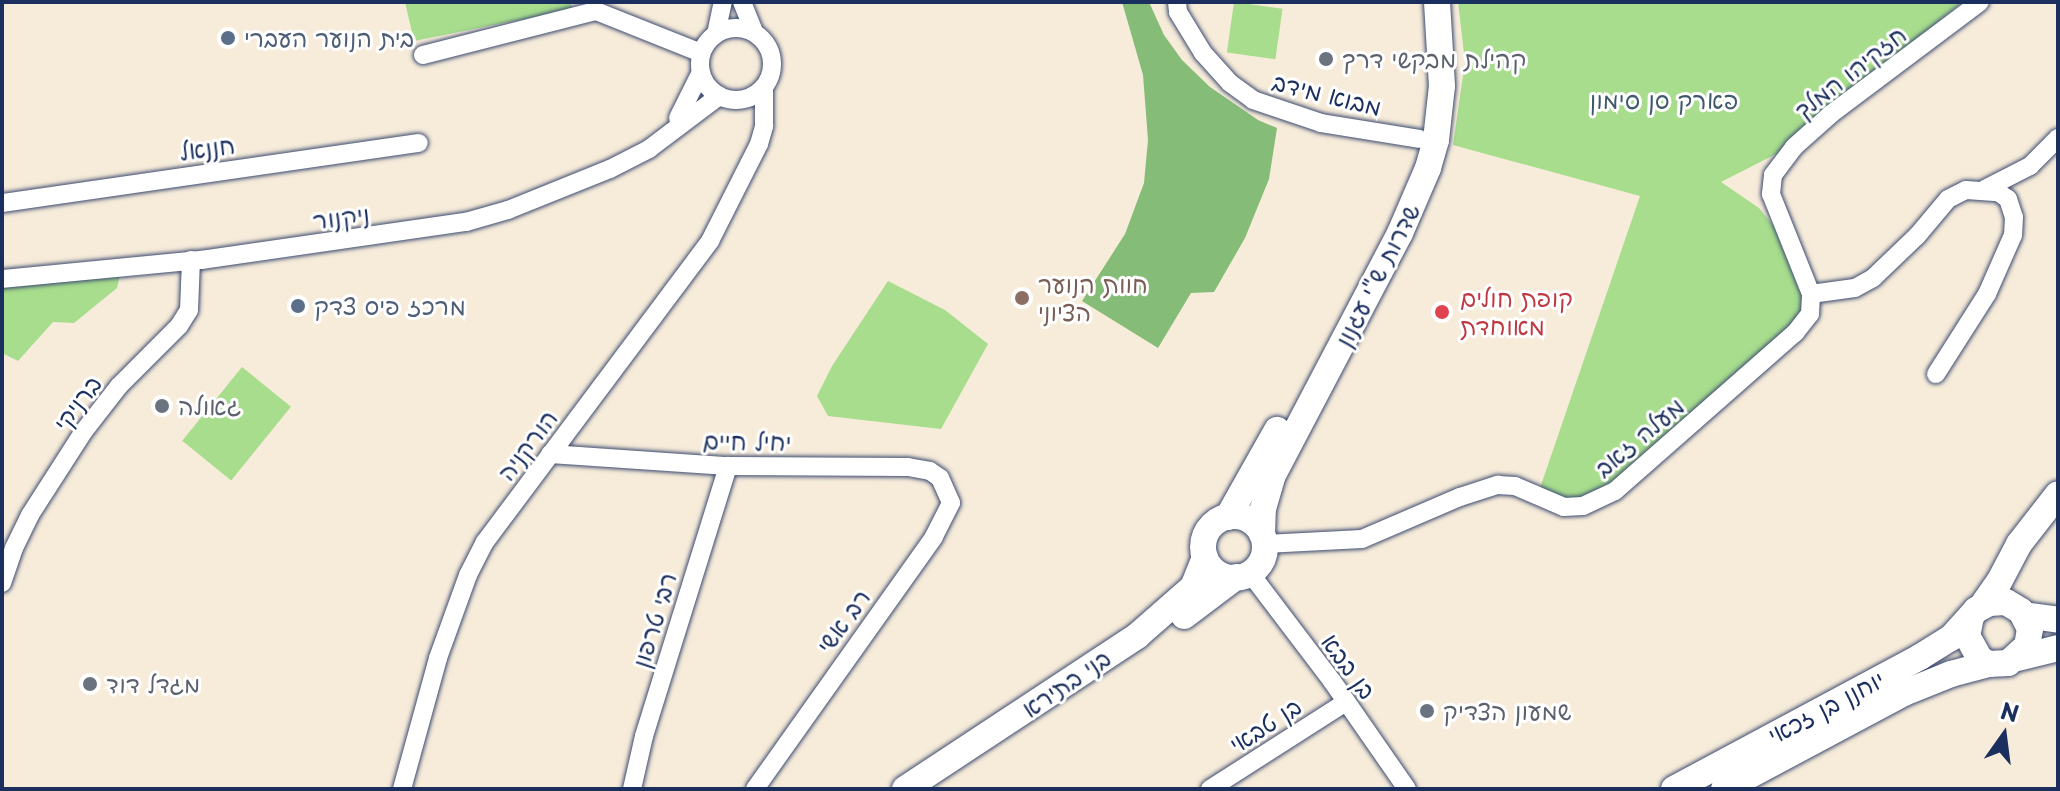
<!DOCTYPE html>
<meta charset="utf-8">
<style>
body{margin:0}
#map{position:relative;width:2060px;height:791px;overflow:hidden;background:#f7ecda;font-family:"Playpen Sans","Playpen Sans Hebrew",sans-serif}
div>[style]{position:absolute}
.green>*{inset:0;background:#a7dd8d;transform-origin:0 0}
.forest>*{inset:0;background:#85bc78}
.roads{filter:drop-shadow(0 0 2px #3c4b71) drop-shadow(0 0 2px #3c4b71)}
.street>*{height:18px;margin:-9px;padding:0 9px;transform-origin:9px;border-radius:9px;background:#fff}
.street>.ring{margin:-9px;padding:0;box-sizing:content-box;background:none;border:18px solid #fff;border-radius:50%}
.secondary>*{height:26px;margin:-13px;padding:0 13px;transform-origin:13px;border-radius:13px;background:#fff}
.secondary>.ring{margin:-13px;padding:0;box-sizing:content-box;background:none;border:26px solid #fff;border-radius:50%}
.dots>*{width:22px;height:22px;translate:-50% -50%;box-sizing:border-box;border:4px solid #fff;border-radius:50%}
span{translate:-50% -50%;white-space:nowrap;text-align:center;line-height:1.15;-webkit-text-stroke:6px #fff;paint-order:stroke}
.service-label{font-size:24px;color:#4e5e75}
.left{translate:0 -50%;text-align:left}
.worship-label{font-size:24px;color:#5b616d}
.street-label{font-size:24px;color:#1b2f5e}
.park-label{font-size:24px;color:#3e5a6a}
.education-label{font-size:24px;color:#785e54}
.health-label{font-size:24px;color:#be3a42}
.frame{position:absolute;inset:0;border:4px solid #1b2f5e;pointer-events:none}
.north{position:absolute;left:1964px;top:695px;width:80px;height:80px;-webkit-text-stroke:6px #fff;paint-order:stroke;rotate:14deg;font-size:22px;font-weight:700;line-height:32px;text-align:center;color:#1b2f5e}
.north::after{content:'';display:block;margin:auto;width:28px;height:36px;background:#1b2f5e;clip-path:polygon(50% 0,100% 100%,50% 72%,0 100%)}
</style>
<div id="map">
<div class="green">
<div style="clip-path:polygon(405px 2px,569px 2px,574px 9px,414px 41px)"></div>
<div style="left:1234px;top:2px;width:49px;height:51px;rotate:8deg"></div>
<div style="clip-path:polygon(1458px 2px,1962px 2px,1780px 152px,1721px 182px,1759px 208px,1778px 231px,1807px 293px,1798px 322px,1608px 490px,1590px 499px,1565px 498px,1539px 491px,1640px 196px,1453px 145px,1465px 62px)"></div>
<div style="clip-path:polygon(120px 275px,117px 288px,74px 323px,53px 322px,18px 361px,2px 353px,2px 285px)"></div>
<div style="clip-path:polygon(888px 281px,945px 310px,988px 344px,941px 429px,828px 416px,817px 396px,832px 366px)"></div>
<div style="left:242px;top:367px;width:63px;height:95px;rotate:39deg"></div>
</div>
<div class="forest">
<div style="clip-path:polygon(1122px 2px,1149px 2px,1164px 35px,1182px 60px,1210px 87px,1258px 120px,1277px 128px,1269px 179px,1245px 238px,1214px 292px,1191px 293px,1158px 348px,1082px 301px,1125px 234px,1144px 183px,1148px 140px,1143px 75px)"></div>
</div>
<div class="roads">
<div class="street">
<div style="left:742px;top:2px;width:32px;rotate:68deg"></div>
<div style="left:1177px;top:2px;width:10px;rotate:84deg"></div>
<div style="left:1178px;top:12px;width:48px;rotate:58.6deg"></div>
<div style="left:1203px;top:53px;width:40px;rotate:48deg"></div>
<div style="left:1230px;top:83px;width:29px;rotate:36deg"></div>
<div style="left:1253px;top:100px;width:72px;rotate:18.7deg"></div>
<div style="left:1321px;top:123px;width:100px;rotate:9.2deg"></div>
<div class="ring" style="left:700px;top:28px;width:54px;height:54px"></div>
<div style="left:716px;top:34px;width:33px;rotate:-78deg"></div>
<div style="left:423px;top:55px;width:179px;rotate:-14.3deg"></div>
<div style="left:596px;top:11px;width:113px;rotate:21.8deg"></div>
<div style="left:678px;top:118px;width:51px;rotate:-63.4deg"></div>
<div style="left:1985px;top:189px;width:51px;rotate:-27.1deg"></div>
<div style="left:2030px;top:166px;width:40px;rotate:-45deg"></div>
<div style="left:2px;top:203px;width:421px;rotate:-8.2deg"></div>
<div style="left:2px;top:279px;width:200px;rotate:-5.5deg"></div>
<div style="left:201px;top:260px;width:268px;rotate:-8.2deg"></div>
<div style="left:466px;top:222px;width:44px;rotate:-15.9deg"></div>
<div style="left:508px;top:210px;width:110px;rotate:-21.9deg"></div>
<div style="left:610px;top:169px;width:44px;rotate:-27.1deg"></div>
<div style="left:649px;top:149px;width:88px;rotate:-37.1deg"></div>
<div style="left:1811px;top:294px;width:44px;rotate:-7.8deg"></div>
<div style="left:1855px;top:288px;width:21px;rotate:-29deg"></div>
<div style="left:1873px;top:278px;width:61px;rotate:-43.7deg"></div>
<div style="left:1917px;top:236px;width:48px;rotate:-50deg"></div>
<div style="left:1948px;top:199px;width:20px;rotate:-27deg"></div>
<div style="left:1966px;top:190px;width:32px;rotate:4deg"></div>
<div style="left:1998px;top:192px;width:12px;rotate:35deg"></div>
<div style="left:2008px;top:199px;width:19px;rotate:72deg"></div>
<div style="left:2014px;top:217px;width:18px;rotate:93deg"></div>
<div style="left:2013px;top:235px;width:64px;rotate:113.8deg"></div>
<div style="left:1987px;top:294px;width:95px;rotate:122.5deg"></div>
<div style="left:550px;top:454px;width:178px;rotate:3.9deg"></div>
<div style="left:728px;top:466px;width:180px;rotate:0.3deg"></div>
<div style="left:908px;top:467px;width:22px;rotate:10deg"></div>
<div style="left:930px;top:471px;width:12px;rotate:35deg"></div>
<div style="left:940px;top:478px;width:27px;rotate:66deg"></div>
<div style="left:951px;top:503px;width:38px;rotate:117deg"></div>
<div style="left:934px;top:537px;width:309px;rotate:125.4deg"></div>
<div style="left:1265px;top:544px;width:97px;rotate:-3deg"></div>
<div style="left:1362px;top:539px;width:107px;rotate:-23.2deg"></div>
<div style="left:1460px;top:497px;width:40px;rotate:-18deg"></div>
<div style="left:1498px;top:485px;width:17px;rotate:3deg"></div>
<div style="left:1515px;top:486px;width:53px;rotate:23.2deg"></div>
<div style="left:1564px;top:507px;width:19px;rotate:-3deg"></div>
<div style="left:1583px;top:506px;width:35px;rotate:-25deg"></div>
<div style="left:1615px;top:491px;width:240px;rotate:-41.3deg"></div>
<div style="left:1795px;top:333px;width:24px;rotate:-52deg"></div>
<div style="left:1810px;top:314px;width:20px;rotate:-87deg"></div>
<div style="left:1811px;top:294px;width:108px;rotate:-111.8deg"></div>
<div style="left:1771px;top:194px;width:19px;rotate:-84deg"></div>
<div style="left:1773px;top:175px;width:35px;rotate:-53deg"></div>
<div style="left:1794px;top:147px;width:50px;rotate:-41.7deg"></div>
<div style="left:1831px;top:114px;width:186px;rotate:-36.9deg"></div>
<div style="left:1250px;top:573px;width:136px;rotate:52.8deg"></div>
<div style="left:1332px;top:681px;width:131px;rotate:55.2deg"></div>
<div style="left:2px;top:583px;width:37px;rotate:-71deg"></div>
<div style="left:14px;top:548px;width:37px;rotate:-64deg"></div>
<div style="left:30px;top:515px;width:100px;rotate:-57.3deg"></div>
<div style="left:84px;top:431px;width:57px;rotate:-52.1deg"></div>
<div style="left:119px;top:386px;width:85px;rotate:-45deg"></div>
<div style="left:179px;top:326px;width:19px;rotate:-58deg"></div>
<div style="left:189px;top:310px;width:50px;rotate:-87.7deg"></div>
<div style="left:402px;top:789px;width:136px;rotate:-74.6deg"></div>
<div style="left:438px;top:658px;width:88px;rotate:-70.1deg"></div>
<div style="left:468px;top:575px;width:37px;rotate:-63deg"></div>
<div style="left:485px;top:542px;width:376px;rotate:-53.2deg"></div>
<div style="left:710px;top:241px;width:109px;rotate:-63.2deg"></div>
<div style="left:759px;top:144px;width:19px;rotate:-74deg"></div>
<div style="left:764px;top:126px;width:38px;rotate:-90deg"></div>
<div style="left:632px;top:789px;width:54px;rotate:-77.2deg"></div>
<div style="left:644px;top:736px;width:283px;rotate:-72.7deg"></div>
<div style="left:1210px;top:789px;width:161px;rotate:-32.6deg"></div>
</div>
<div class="secondary">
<div class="ring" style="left:1203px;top:516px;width:36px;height:36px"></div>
<div style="left:1228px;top:517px;width:100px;rotate:-60.6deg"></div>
<div style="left:1262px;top:534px;width:25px;rotate:-88deg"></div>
<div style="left:1263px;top:509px;width:35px;rotate:-74deg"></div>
<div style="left:1273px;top:475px;width:273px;rotate:-62.3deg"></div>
<div style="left:1400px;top:233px;width:71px;rotate:-66.7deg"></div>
<div style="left:1428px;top:168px;width:29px;rotate:-74deg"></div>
<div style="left:1436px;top:140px;width:54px;rotate:-83.7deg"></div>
<div style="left:1442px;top:86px;width:84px;rotate:-93.4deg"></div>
<div style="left:1982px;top:606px;width:29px;rotate:-55deg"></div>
<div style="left:1999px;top:582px;width:43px;rotate:-62.2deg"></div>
<div style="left:2019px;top:544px;width:63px;rotate:-52deg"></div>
<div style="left:2024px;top:615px;width:34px;rotate:8deg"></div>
<div style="left:1184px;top:616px;width:65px;rotate:-36.9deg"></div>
<div style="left:2018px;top:658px;width:41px;rotate:-14deg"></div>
<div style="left:905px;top:789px;width:278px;rotate:-33.4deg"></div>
<div style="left:1137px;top:636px;width:74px;rotate:-41.2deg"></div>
<div style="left:1193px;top:587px;width:32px;rotate:-68deg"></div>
<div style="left:1674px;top:789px;width:279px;rotate:-28.2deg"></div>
<div style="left:1920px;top:657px;width:36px;rotate:-32deg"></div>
<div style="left:1951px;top:638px;width:38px;rotate:-48deg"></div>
<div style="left:1976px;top:610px;width:15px;rotate:-28deg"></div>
<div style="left:1989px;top:603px;width:17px;rotate:-3deg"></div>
<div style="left:2006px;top:602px;width:17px;rotate:31deg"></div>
<div style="left:2021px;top:611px;width:20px;rotate:63deg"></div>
<div style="left:2030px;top:629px;width:17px;rotate:100deg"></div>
<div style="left:2027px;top:646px;width:25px;rotate:138deg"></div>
<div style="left:2008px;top:663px;width:19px;rotate:177deg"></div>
<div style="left:1989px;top:664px;width:10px;rotate:-151deg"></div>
<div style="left:1980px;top:659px;width:26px;rotate:-119deg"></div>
<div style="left:1967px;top:636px;width:19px;rotate:-78deg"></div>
<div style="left:1724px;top:789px;width:204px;rotate:-28.1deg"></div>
<div style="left:1904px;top:693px;width:51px;rotate:-22deg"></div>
<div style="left:1951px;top:674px;width:39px;rotate:-15deg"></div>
</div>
</div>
<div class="dots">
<div style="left:228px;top:38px;background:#5c6f8a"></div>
<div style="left:1326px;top:59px;background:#6b7280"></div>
<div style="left:1022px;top:298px;background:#8d6e63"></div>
<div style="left:298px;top:306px;background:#5c6f8a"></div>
<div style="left:1442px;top:312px;background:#e0444e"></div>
<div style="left:162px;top:406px;background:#6b7280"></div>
<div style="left:90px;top:684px;background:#6b7280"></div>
<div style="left:1427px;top:711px;background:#6b7280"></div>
</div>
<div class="service-label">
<span class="left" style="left:244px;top:38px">בית הנוער העברי</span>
<span class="left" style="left:314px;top:306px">מרכז פיס צדק</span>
</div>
<div class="worship-label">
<span class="left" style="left:1342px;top:59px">קהילת מבקשי דרך</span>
<span class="left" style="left:178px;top:406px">גאולה</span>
<span class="left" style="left:106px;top:684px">מגדל דוד</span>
<span class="left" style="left:1443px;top:711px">שמעון הצדיק</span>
</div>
<div class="street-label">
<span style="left:1850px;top:72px;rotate:-38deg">חזקיהו המלך</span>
<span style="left:1327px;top:94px;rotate:14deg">מבוא מידב</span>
<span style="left:207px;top:148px;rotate:-8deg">חננאל</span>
<span style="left:341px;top:217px;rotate:-7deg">ניקנור</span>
<span style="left:1377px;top:275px;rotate:-63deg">שדרות ש"י עגנון</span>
<span style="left:77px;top:403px;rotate:-53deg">ברניקי</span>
<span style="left:1639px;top:437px;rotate:-40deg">מעלה זאב</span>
<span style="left:747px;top:441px;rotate:1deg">יחיל חיים</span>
<span style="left:527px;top:445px;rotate:-53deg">הורקניה</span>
<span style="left:654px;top:620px;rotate:-73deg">רבי טרפון</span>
<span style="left:843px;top:621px;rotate:-54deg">רב אשי</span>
<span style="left:1349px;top:666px;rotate:54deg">בן בבא</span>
<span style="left:1066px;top:683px;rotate:-34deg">בני בתירא</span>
<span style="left:1826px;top:707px;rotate:-28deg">יוחנן בן זכאי</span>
<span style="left:1265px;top:725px;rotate:-33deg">בן טבאי</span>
</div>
<div class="park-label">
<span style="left:1664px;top:100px">פארק סן סימון</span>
</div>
<div class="education-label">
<span class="left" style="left:1038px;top:298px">חוות הנוער<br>הציוני</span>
</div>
<div class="health-label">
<span class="left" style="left:1460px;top:312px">קופת חולים<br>מאוחדת</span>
</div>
<div class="frame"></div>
<div class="north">N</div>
</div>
